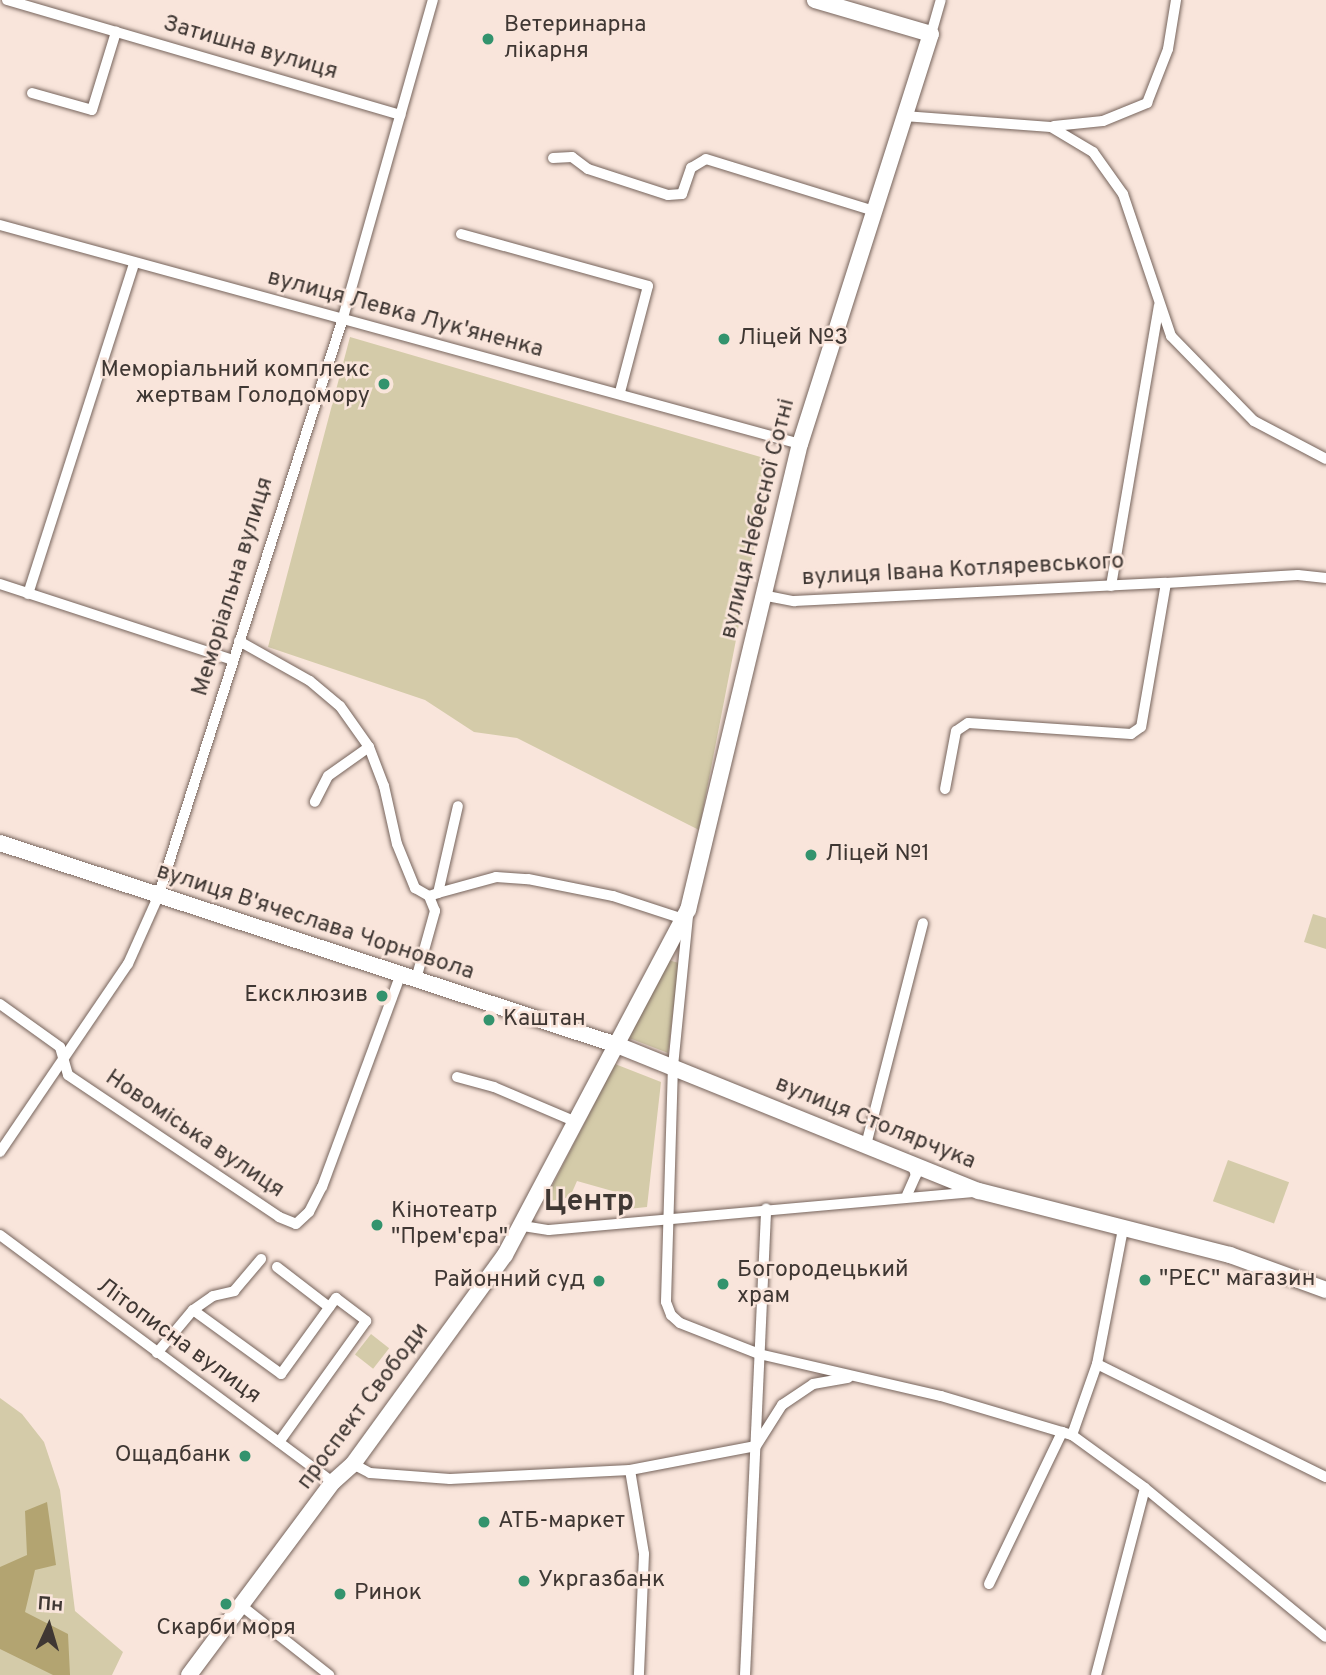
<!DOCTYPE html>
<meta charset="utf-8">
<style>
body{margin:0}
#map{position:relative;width:1326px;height:1675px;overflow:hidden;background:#f9e5db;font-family:Overpass,sans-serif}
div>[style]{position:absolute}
.green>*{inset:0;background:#d4cba9;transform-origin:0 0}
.forest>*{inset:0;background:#b3a471}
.roads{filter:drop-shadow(0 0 2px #76645c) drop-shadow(0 0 2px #76645c)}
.street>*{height:10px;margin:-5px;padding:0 5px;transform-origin:5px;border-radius:5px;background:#fff}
.secondary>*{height:16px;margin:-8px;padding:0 8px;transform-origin:8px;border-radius:8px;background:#fff}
.dots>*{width:19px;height:19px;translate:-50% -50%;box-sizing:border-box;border:4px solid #f9e5db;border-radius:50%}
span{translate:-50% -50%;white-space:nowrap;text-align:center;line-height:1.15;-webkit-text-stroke:5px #f9e5db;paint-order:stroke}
.poi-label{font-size:23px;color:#3f3733}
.left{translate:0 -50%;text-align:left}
.right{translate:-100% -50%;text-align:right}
.street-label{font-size:23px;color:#3f3733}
.district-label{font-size:30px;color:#3f3733;font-weight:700}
.north{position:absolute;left:14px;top:1591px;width:70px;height:70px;-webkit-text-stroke:5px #f9e5db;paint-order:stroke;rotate:4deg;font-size:19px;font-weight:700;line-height:28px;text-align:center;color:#3f3733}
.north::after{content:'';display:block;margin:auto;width:24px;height:32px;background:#3f3733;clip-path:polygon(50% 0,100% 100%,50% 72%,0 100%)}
</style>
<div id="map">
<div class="green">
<div style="clip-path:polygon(350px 337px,771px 460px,699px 830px,517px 738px,474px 732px,425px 700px,268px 647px)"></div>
<div style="clip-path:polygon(1313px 914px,1326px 918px,1326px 949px,1304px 942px)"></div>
<div style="clip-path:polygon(668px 960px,679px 963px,668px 1053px,629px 1038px)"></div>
<div style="clip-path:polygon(615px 1064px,661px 1082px,647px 1207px,628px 1209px,623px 1194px,577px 1181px,570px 1197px,551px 1201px,550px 1190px)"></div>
<div style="left:1228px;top:1160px;width:65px;height:44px;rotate:20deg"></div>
<div style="left:371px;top:1334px;width:23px;height:26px;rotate:38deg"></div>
<div style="clip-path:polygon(0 1398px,22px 1414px,44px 1442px,60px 1490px,75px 1611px,123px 1652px,112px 1675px,0 1675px)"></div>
</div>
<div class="forest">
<div style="clip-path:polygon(47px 1502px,56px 1565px,35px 1570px,25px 1612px,68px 1634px,70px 1675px,53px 1675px,0 1649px,0 1567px,27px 1555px,25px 1511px)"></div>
</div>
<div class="roads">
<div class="street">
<div style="left:7px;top:0;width:410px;rotate:16.3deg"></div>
<div style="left:931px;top:34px;width:35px;rotate:-74deg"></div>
<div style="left:32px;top:93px;width:62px;rotate:15.8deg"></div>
<div style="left:92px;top:110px;width:82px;rotate:-72.9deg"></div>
<div style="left:904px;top:116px;width:147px;rotate:4.3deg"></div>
<div style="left:1051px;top:127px;width:49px;rotate:30.8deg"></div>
<div style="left:1093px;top:152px;width:52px;rotate:54.5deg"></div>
<div style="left:1123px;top:194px;width:150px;rotate:71.3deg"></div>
<div style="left:1171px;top:336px;width:119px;rotate:45.7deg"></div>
<div style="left:1254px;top:421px;width:81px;rotate:27.8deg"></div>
<div style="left:1054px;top:126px;width:49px;rotate:-5.8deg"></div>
<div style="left:1103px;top:121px;width:48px;rotate:-22.2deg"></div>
<div style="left:1147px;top:103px;width:58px;rotate:-68.7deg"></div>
<div style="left:1168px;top:49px;width:50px;rotate:-80.7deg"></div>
<div style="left:553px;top:158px;width:19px;rotate:-3deg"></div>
<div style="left:572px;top:157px;width:20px;rotate:37deg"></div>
<div style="left:588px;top:169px;width:84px;rotate:18deg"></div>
<div style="left:668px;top:195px;width:14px;rotate:-4deg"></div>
<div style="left:682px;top:194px;width:28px;rotate:-71deg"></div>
<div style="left:691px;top:168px;width:17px;rotate:-31deg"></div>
<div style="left:706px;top:159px;width:176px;rotate:17.2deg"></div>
<div style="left:0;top:225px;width:829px;rotate:15.31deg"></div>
<div style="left:461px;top:234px;width:194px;rotate:15.5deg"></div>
<div style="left:648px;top:286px;width:110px;rotate:104.8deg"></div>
<div style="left:1166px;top:583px;width:132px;rotate:-3.5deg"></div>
<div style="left:1298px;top:575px;width:28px;rotate:6deg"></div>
<div style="left:0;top:584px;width:245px;rotate:18.1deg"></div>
<div style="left:1111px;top:586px;width:284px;rotate:-80.3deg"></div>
<div style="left:28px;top:594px;width:348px;rotate:-72.2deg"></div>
<div style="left:762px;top:595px;width:33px;rotate:11deg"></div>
<div style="left:794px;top:601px;width:372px;rotate:-2.8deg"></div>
<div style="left:1166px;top:583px;width:146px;rotate:99.8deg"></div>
<div style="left:1141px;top:727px;width:12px;rotate:145deg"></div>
<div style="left:1131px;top:734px;width:163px;rotate:-176.1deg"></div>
<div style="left:968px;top:723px;width:14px;rotate:146deg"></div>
<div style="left:956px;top:731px;width:59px;rotate:100.7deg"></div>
<div style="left:239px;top:641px;width:81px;rotate:29.4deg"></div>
<div style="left:310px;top:681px;width:39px;rotate:40deg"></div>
<div style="left:340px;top:706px;width:50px;rotate:54.7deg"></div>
<div style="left:369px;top:747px;width:50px;rotate:144.7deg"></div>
<div style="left:328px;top:776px;width:29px;rotate:117deg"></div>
<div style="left:369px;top:747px;width:42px;rotate:69deg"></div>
<div style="left:384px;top:786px;width:59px;rotate:77.4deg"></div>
<div style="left:397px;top:844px;width:48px;rotate:67.8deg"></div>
<div style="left:415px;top:888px;width:16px;rotate:30deg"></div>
<div style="left:429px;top:896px;width:9px;rotate:-18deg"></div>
<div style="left:438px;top:893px;width:89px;rotate:-77.1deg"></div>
<div style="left:438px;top:893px;width:60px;rotate:-15.4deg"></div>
<div style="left:496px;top:877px;width:32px;rotate:4deg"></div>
<div style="left:528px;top:879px;width:87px;rotate:11.3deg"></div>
<div style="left:613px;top:896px;width:74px;rotate:18.2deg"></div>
<div style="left:688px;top:916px;width:150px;rotate:95.7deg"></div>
<div style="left:673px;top:1065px;width:237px;rotate:91.7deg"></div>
<div style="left:666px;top:1302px;width:14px;rotate:69deg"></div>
<div style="left:671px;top:1315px;width:12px;rotate:42deg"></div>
<div style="left:680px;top:1323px;width:85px;rotate:21.4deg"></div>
<div style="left:759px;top:1354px;width:187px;rotate:13deg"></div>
<div style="left:941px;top:1396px;width:137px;rotate:16.6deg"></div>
<div style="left:1072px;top:1435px;width:90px;rotate:36deg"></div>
<div style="left:1145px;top:1488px;width:234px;rotate:39.5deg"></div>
<div style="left:416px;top:979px;width:71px;rotate:-74.4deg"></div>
<div style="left:435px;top:911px;width:16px;rotate:-112deg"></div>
<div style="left:0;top:1004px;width:74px;rotate:35.6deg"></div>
<div style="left:60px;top:1047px;width:29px;rotate:74deg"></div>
<div style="left:68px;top:1075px;width:254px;rotate:33.9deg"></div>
<div style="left:279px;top:1217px;width:18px;rotate:22deg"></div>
<div style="left:296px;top:1224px;width:18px;rotate:-43deg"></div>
<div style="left:309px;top:1212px;width:28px;rotate:-63deg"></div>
<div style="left:322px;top:1187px;width:227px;rotate:-69.7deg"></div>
<div style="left:457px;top:1077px;width:38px;rotate:15deg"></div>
<div style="left:494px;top:1087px;width:89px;rotate:23.1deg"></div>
<div style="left:866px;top:1145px;width:229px;rotate:-75.6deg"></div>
<div style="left:0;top:1152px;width:227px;rotate:-55.8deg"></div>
<div style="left:128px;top:964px;width:73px;rotate:-65.9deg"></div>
<div style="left:158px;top:897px;width:605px;rotate:-72.28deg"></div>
<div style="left:342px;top:321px;width:334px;rotate:-74.2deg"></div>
<div style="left:907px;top:1195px;width:22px;rotate:-66deg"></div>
<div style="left:916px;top:1175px;width:12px;rotate:-110deg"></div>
<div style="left:523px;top:1226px;width:26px;rotate:9deg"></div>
<div style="left:549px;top:1230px;width:426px;rotate:-5.1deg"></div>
<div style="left:0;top:1235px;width:415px;rotate:36.6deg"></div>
<div style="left:277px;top:1267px;width:66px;rotate:37.6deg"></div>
<div style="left:193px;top:1310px;width:109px;rotate:36deg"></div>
<div style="left:281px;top:1374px;width:94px;rotate:-54.1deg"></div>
<div style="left:336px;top:1298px;width:38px;rotate:37deg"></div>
<div style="left:366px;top:1321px;width:149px;rotate:125.7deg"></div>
<div style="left:157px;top:1353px;width:56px;rotate:-50.1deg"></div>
<div style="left:193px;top:1310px;width:24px;rotate:-35deg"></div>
<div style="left:213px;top:1296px;width:22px;rotate:-13deg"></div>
<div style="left:234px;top:1291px;width:42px;rotate:-49.8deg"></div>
<div style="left:1097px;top:1364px;width:255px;rotate:26.3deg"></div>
<div style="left:1072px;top:1435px;width:75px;rotate:-70.6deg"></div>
<div style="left:1097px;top:1364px;width:137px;rotate:-79.1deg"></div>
<div style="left:353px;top:1464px;width:19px;rotate:28deg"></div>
<div style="left:370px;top:1473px;width:80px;rotate:4.3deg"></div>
<div style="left:450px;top:1479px;width:180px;rotate:-2.9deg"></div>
<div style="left:630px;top:1470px;width:128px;rotate:-10.8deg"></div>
<div style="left:756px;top:1446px;width:49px;rotate:-57.6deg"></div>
<div style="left:782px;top:1405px;width:37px;rotate:-34deg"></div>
<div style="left:813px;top:1384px;width:36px;rotate:-10deg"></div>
<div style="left:630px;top:1470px;width:85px;rotate:80.5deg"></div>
<div style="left:644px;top:1554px;width:121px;rotate:92.4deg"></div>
<div style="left:989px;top:1584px;width:169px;rotate:-64.3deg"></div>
<div style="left:243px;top:1607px;width:110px;rotate:38.3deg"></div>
<div style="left:745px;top:1675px;width:467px;rotate:-87.4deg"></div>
<div style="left:1096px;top:1675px;width:193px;rotate:-75.3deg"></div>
</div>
<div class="secondary">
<div style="left:0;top:843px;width:649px;rotate:18.13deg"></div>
<div style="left:617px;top:1045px;width:390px;rotate:22deg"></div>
<div style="left:979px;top:1191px;width:259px;rotate:14.3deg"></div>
<div style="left:1230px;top:1255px;width:102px;rotate:20deg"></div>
<div style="left:189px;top:1675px;width:241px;rotate:-53.3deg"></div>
<div style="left:333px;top:1482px;width:27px;rotate:-42deg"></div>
<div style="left:353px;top:1464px;width:258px;rotate:-54deg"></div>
<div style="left:505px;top:1255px;width:391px;rotate:-62.1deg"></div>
<div style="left:688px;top:910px;width:479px;rotate:-76.5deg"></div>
<div style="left:800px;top:444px;width:430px;rotate:-72.3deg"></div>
<div style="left:931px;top:34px;width:121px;rotate:-163.7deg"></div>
</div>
</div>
<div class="dots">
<div style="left:488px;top:39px;background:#33936d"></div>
<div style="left:724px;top:339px;background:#33936d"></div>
<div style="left:384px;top:384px;background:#33936d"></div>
<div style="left:811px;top:855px;background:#33936d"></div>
<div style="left:382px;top:996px;background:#33936d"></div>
<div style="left:489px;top:1020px;background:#33936d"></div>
<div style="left:377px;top:1225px;background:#33936d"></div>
<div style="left:1145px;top:1280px;background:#33936d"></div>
<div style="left:599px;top:1281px;background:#33936d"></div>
<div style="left:723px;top:1284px;background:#33936d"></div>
<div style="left:245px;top:1456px;background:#33936d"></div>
<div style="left:484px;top:1522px;background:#33936d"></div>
<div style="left:524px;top:1581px;background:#33936d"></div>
<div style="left:340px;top:1594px;background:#33936d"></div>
<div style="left:226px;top:1604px;background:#33936d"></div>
</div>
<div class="poi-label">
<span class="left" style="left:504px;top:39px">Ветеринарна<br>лікарня</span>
<span class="left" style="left:738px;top:339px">Ліцей №3</span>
<span class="right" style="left:370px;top:384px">Меморіальний комплекс<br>жертвам Голодомору</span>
<span class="left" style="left:825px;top:855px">Ліцей №1</span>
<span class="right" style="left:368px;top:996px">Ексклюзив</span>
<span class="left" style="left:503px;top:1020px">Каштан</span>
<span class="left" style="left:391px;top:1225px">Кінотеатр<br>"Прем'єра"</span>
<span class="left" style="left:737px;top:1284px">Богородецький<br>храм</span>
<span class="left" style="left:1159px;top:1280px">"РЕС" магазин</span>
<span class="right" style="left:585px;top:1281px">Районний суд</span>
<span class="right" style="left:231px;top:1456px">Ощадбанк</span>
<span class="left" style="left:498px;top:1522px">АТБ-маркет</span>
<span class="left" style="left:538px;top:1581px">Укргазбанк</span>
<span class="left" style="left:354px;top:1594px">Ринок</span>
<span style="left:226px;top:1629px">Скарби моря</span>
</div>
<div class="street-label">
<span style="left:250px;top:49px;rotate:16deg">Затишна вулиця</span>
<span style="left:405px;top:315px;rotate:15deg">вулиця Левка Лук'яненка</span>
<span style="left:759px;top:519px;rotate:-76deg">вулиця Небесної Сотні</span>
<span style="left:963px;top:571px;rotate:-3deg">вулиця Івана Котляревського</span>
<span style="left:234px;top:587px;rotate:-73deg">Меморіальна вулиця</span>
<span style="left:315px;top:923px;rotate:18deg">вулиця В'ячеслава Чорновола</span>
<span style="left:875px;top:1124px;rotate:22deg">вулиця Столярчука</span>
<span style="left:194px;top:1135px;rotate:34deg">Новоміська вулиця</span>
<span style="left:178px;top:1342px;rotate:36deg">Літописна вулиця</span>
<span style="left:364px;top:1407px;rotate:-53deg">проспект Свободи</span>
</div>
<div class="district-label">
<span style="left:589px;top:1203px">Центр</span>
</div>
<div class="north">Пн</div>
</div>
